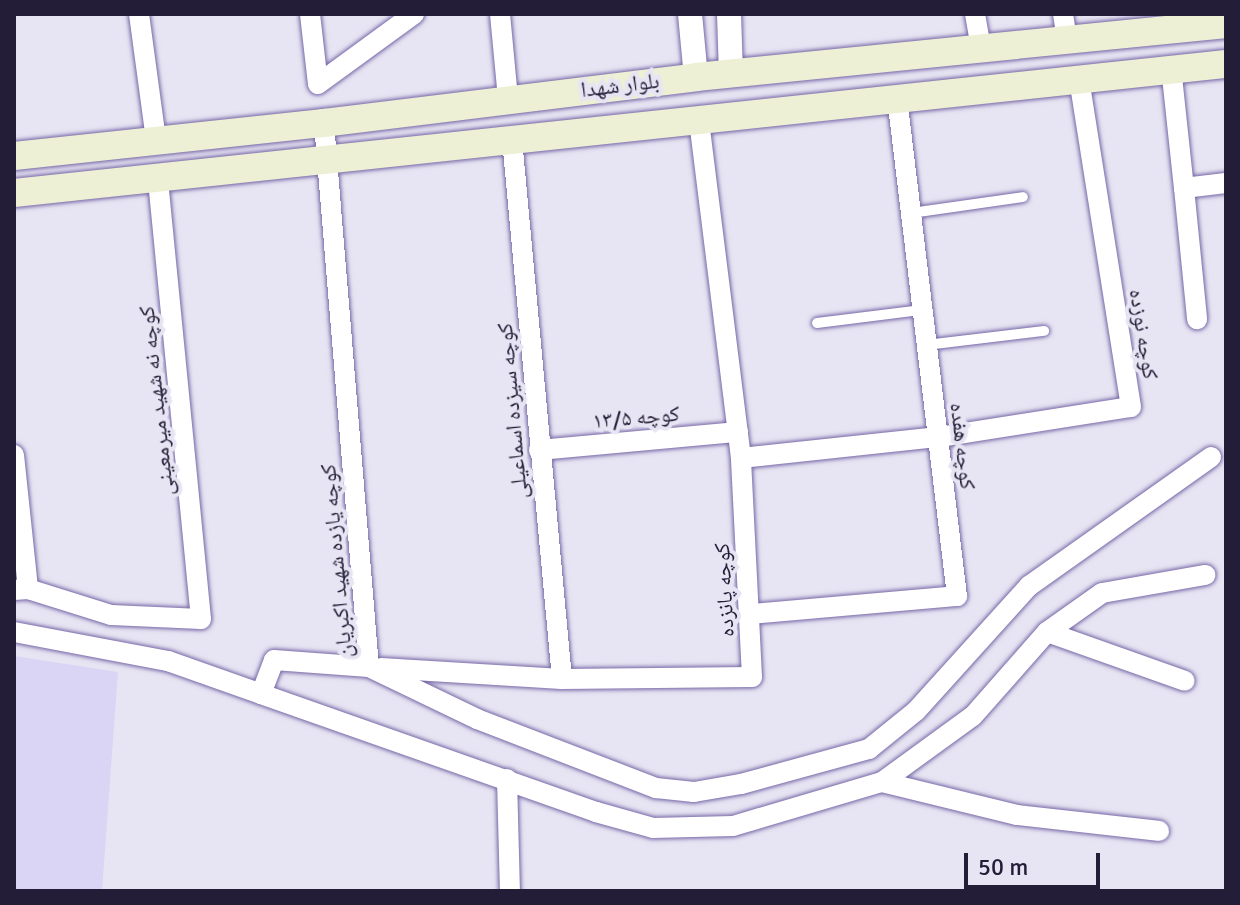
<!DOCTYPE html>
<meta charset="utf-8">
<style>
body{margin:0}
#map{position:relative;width:1240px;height:905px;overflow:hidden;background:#e7e5f3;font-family:Signika,"Noto Naskh Arabic",sans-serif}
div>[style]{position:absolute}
.built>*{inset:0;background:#dbd5f5}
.roads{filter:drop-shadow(0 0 2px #7767a7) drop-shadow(0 0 2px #7767a7)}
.service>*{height:10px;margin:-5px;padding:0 5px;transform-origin:5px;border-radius:5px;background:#fff}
.minor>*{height:20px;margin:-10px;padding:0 10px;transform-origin:10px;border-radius:10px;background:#fff}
.tertiary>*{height:24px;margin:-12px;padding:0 12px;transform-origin:12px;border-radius:12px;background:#fff}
.secondary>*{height:28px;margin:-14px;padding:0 14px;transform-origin:14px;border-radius:14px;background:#edf0d5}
span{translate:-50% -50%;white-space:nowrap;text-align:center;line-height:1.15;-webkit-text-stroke:8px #e7e5f3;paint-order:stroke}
.street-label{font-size:22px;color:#241d37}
.frame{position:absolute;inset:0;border:16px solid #241d37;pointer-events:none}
.scale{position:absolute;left:964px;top:853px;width:136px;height:36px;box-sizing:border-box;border:4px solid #241d37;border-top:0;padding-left:10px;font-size:24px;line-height:28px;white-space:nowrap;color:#241d37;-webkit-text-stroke:6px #e7e5f3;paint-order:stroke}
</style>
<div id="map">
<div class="built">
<div style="clip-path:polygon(14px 656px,118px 672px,102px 891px,14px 891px)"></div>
</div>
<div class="roads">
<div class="service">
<div style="left:911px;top:213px;width:113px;rotate:-8.1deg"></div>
<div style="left:817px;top:323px;width:106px;rotate:-7.1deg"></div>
<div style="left:926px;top:345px;width:119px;rotate:-6.8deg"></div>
</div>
<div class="minor">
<div style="left:139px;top:14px;width:126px;rotate:82.3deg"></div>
<div style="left:310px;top:14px;width:70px;rotate:83.5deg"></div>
<div style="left:318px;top:84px;width:119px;rotate:-36.1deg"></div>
<div style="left:500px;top:14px;width:84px;rotate:84.6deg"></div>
<div style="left:975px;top:14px;width:35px;rotate:80deg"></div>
<div style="left:1063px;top:14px;width:25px;rotate:81deg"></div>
<div style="left:1171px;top:67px;width:122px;rotate:83.9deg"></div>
<div style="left:1184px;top:188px;width:42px;rotate:-6.8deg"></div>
<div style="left:512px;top:139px;width:542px;rotate:84.71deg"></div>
<div style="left:1184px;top:188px;width:132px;rotate:84.3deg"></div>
<div style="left:539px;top:450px;width:200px;rotate:-5.2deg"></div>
<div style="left:14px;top:455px;width:135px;rotate:84deg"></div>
<div style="left:741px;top:458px;width:199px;rotate:-6.1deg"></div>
<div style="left:939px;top:437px;width:194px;rotate:-8.9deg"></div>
<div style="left:1131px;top:407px;width:334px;rotate:-99deg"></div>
<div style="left:14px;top:590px;width:14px;rotate:-4deg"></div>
<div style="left:28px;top:589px;width:87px;rotate:17.4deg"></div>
<div style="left:111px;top:615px;width:90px;rotate:2.5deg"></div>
<div style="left:201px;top:619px;width:443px;rotate:-95.6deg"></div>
<div style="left:751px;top:614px;width:207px;rotate:-5deg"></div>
<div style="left:957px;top:596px;width:503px;rotate:-96.86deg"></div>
<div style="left:14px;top:632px;width:157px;rotate:10.7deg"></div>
<div style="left:168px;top:661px;width:99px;rotate:19.5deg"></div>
<div style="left:261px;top:694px;width:36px;rotate:-69deg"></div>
<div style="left:274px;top:660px;width:95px;rotate:4.2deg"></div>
<div style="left:369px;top:667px;width:546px;rotate:-94.73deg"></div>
<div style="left:1047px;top:632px;width:146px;rotate:19.5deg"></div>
<div style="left:369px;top:667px;width:120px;rotate:25.7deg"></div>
<div style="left:477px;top:719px;width:192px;rotate:21.1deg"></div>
<div style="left:656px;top:788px;width:38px;rotate:6deg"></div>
<div style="left:694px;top:792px;width:48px;rotate:-9.7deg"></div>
<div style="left:741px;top:784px;width:133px;rotate:-15.3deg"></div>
<div style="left:869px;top:749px;width:60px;rotate:-39deg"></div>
<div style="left:916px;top:711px;width:169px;rotate:-47.9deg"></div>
<div style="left:1029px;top:586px;width:223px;rotate:-35.3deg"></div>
<div style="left:381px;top:668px;width:181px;rotate:3.5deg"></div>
<div style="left:562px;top:679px;width:190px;rotate:-0.6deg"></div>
<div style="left:752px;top:677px;width:219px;rotate:-92.9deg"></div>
<div style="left:741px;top:458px;width:342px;rotate:-97.1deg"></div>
<div style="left:261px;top:694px;width:355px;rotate:19.4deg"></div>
<div style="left:596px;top:812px;width:59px;rotate:15.7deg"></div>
<div style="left:653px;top:828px;width:80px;rotate:-1.4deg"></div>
<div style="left:733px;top:826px;width:155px;rotate:-16.5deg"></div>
<div style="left:882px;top:782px;width:112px;rotate:-36deg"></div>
<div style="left:973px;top:716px;width:112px;rotate:-48.6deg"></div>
<div style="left:1047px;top:632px;width:67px;rotate:-35.3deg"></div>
<div style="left:1102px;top:593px;width:105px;rotate:-9.9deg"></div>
<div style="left:507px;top:779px;width:112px;rotate:88.5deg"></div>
<div style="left:882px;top:782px;width:139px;rotate:13.7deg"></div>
<div style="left:1017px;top:815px;width:143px;rotate:6.4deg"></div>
</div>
<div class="tertiary">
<div style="left:690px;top:14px;width:63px;rotate:84.6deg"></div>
<div style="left:729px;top:14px;width:59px;rotate:88.1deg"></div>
</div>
<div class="secondary">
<div style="left:14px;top:156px;width:312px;rotate:-6.1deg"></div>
<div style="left:324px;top:123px;width:375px;rotate:-7deg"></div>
<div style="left:696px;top:77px;width:533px;rotate:-5.71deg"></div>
<div style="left:14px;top:193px;width:1219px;rotate:-6.08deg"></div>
</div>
</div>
<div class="street-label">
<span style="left:620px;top:85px;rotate:-7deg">بلوار شهدا</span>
<span style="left:1144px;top:334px;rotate:81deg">کوچه نوزده</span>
<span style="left:156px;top:401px;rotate:-96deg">کوچه نه شهید میرمعینی</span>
<span style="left:512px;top:411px;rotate:-95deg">کوچه سیزده اسماعیلی</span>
<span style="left:636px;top:417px;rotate:-5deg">کوچه ۱۳/۵</span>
<span style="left:963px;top:446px;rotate:83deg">کوچه هفده</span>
<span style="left:336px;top:561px;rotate:-95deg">کوچه یازده شهید اکبریان</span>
<span style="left:724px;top:590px;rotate:-93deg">کوچه پانزده</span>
</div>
<div class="frame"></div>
<div class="scale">50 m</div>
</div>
